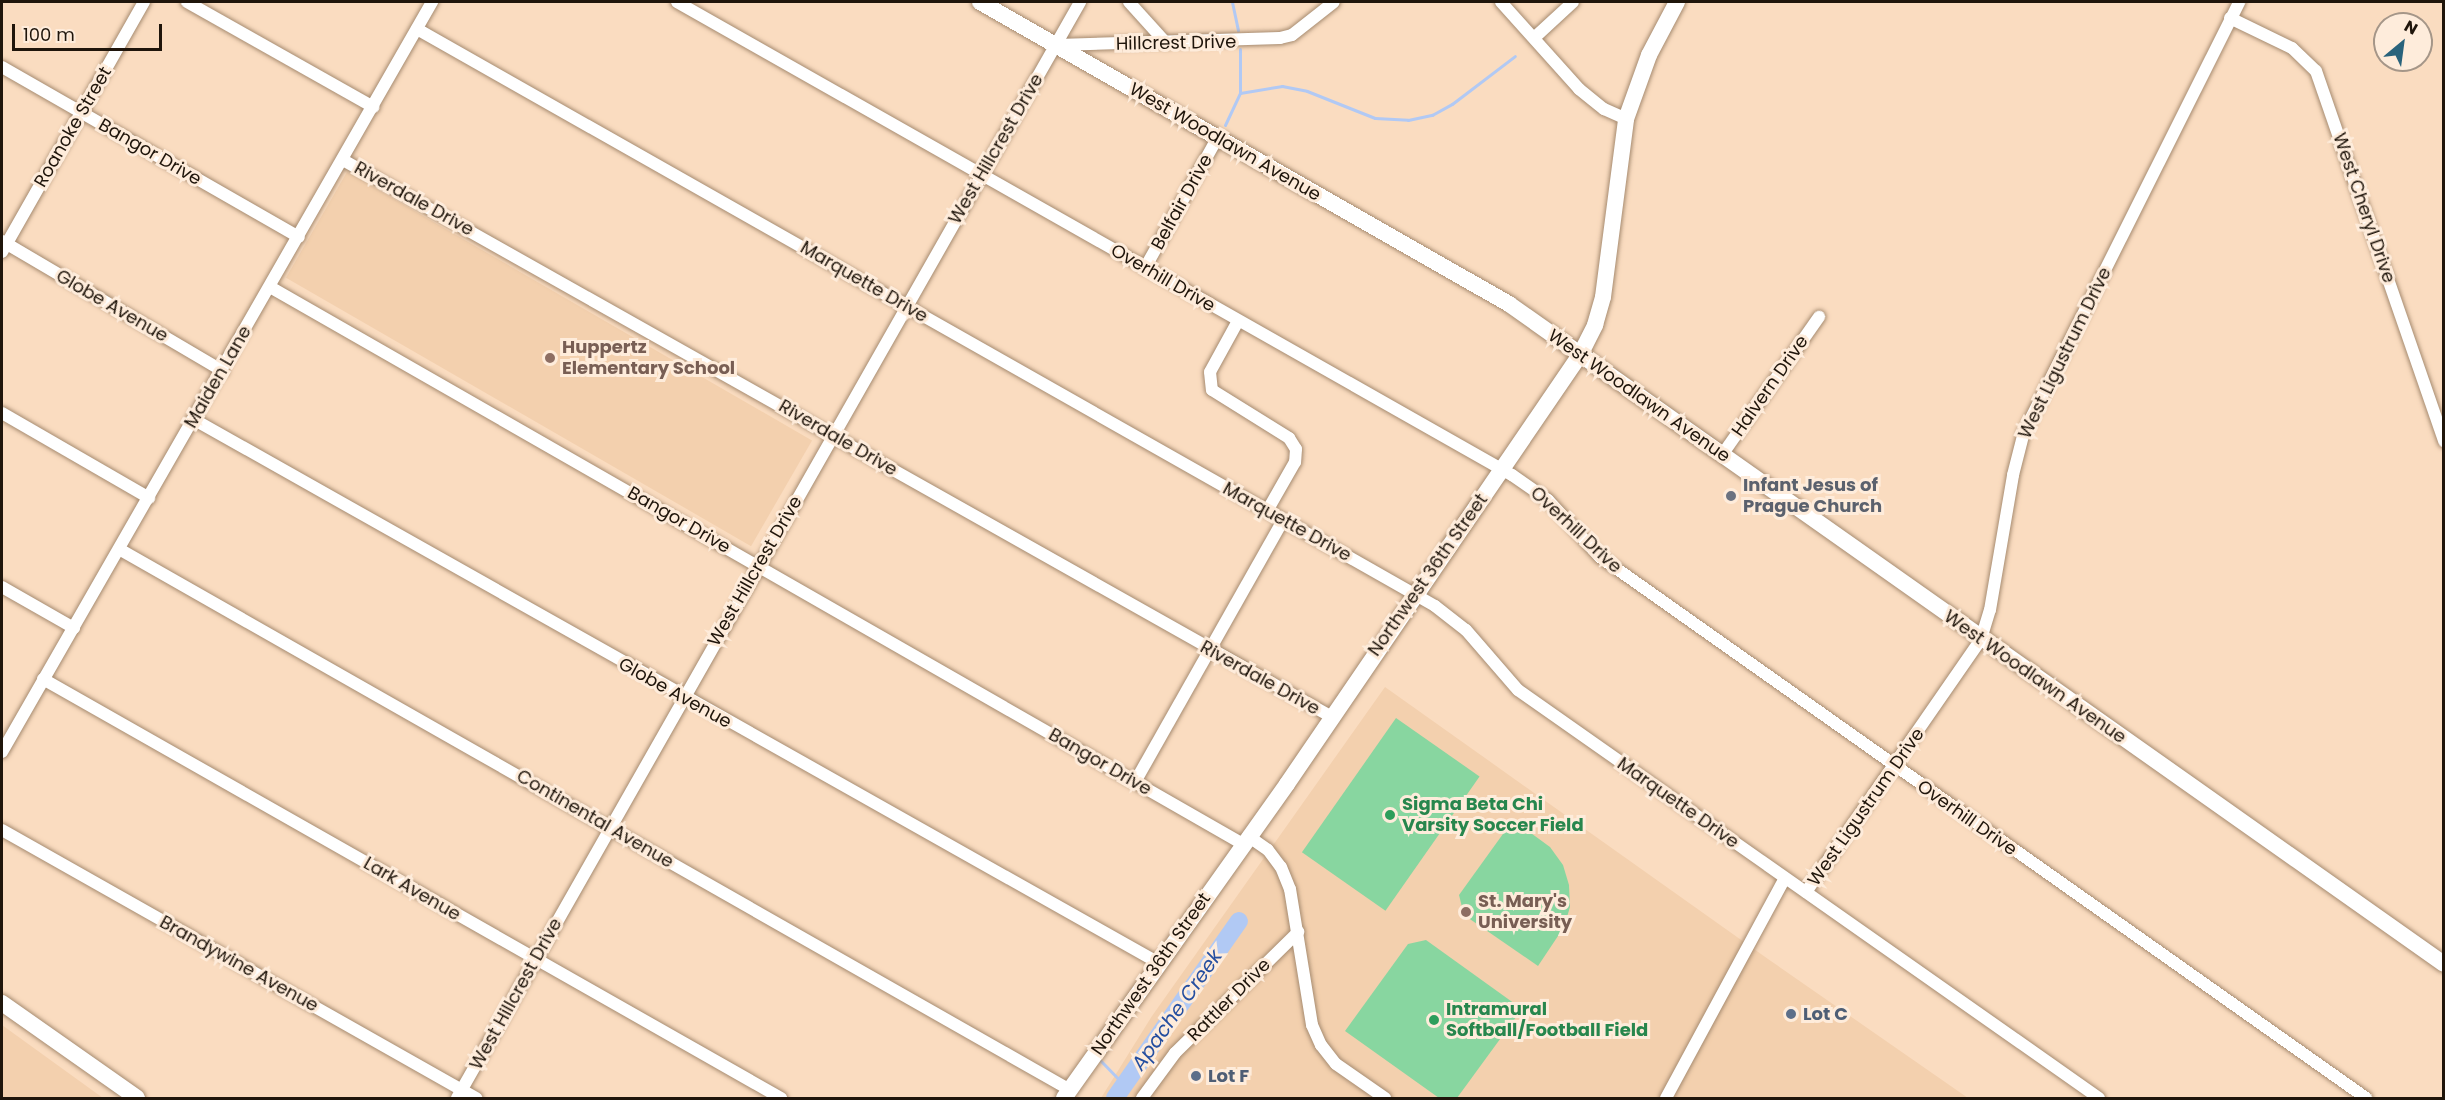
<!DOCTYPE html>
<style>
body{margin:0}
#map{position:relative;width:2445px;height:1100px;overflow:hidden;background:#fadcc0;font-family:Poppins,sans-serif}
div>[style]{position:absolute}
.built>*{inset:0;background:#f3d0ae;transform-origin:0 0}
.green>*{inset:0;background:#88d6a0;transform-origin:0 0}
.stream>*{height:3px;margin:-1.5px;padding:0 1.5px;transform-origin:1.5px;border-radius:1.5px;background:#b1c9f4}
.river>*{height:18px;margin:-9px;padding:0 9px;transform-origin:9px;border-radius:9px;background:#b1c9f4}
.roads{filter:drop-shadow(0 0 2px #a68b70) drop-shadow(0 0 2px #a68b70)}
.street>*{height:12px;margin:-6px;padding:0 6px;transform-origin:6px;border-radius:6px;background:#fff}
.secondary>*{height:16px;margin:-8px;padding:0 8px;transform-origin:8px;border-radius:8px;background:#fff}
.dots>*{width:16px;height:16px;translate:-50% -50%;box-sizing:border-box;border:3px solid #feecdb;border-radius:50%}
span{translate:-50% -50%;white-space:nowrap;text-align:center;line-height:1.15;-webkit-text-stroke:6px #feecdb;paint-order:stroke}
.street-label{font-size:18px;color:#1f150b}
.education-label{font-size:18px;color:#785e54;font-weight:700}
.left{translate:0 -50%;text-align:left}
.worship-label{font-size:18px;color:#5b616d;font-weight:700}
.leisure-label{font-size:18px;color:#27864d;font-weight:700}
.service-label{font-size:18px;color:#4e5e75;font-weight:700}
.water-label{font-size:20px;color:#244ea0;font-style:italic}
.frame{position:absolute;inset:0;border:3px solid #1f150b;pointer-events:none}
.north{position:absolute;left:2373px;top:12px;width:60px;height:60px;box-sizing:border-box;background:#feecdb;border:2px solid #a59688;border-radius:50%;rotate:29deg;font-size:16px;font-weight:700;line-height:24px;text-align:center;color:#1f150b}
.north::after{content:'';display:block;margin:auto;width:21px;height:27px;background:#29637c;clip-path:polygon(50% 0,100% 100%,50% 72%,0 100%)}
.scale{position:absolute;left:12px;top:24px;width:150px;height:27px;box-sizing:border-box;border:3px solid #1f150b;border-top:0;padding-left:8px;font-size:18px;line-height:21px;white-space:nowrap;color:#1f150b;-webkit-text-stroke:4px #feecdb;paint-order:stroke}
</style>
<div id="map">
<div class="built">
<div style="left:347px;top:172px;width:537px;height:122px;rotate:30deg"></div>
<div style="clip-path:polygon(1385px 687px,1768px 959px,1968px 1098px,1101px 1098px,1152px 1016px)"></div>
<div style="clip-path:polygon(2px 1025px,103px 1098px,2px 1098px)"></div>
</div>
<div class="green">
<div style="left:1396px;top:718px;width:102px;height:164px;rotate:35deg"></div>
<div style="clip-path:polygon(1513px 820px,1550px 847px,1563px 865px,1569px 885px,1570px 907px,1564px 927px,1538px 966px,1464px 915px,1459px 895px)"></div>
<div style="clip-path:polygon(1426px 940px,1522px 1009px,1457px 1098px,1439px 1098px,1345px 1031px,1408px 944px)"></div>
</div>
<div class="stream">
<div style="left:1232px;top:2px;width:29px;rotate:78deg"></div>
<div style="left:1240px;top:93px;width:43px;rotate:-9.5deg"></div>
<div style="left:1282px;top:86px;width:25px;rotate:11deg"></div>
<div style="left:1307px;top:91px;width:73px;rotate:21.7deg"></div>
<div style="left:1375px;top:118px;width:33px;rotate:3deg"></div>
<div style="left:1408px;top:120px;width:25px;rotate:-12deg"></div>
<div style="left:1432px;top:115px;width:23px;rotate:-29deg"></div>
<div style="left:1452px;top:104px;width:79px;rotate:-37.3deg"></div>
<div style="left:1225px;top:125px;width:35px;rotate:-65deg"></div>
<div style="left:1240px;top:93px;width:44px;rotate:-90deg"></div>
<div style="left:1101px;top:1061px;width:33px;rotate:46deg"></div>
</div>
<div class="river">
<div style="left:1115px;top:1098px;width:216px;rotate:-55deg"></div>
</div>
<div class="roads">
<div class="street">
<div style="left:187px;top:2px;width:214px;rotate:29.4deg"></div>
<div style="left:677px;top:2px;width:960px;rotate:29.53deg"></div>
<div style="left:1512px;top:475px;width:44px;rotate:34.8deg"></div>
<div style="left:1548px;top:500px;width:77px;rotate:47.6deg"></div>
<div style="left:1600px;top:557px;width:938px;rotate:35.23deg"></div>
<div style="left:1129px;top:2px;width:55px;rotate:47.9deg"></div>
<div style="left:1501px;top:2px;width:117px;rotate:48.1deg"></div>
<div style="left:1579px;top:89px;width:32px;rotate:39deg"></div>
<div style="left:1604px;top:109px;width:24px;rotate:24deg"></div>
<div style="left:2230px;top:18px;width:69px;rotate:25.8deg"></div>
<div style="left:2292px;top:48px;width:33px;rotate:44deg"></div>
<div style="left:2316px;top:71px;width:392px;rotate:70.9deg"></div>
<div style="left:417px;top:29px;width:1170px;rotate:29.54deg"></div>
<div style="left:1435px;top:606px;width:39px;rotate:38deg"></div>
<div style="left:1466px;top:630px;width:79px;rotate:49.1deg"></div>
<div style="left:1518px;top:690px;width:710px;rotate:35.08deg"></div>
<div style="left:1534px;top:38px;width:53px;rotate:-42.7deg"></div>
<div style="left:1057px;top:45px;width:223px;rotate:-1.8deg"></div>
<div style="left:1280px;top:38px;width:12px;rotate:-14deg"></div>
<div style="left:1292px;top:35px;width:53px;rotate:-38.2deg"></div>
<div style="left:2px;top:67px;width:342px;rotate:29.8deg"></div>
<div style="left:343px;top:160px;width:1135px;rotate:29.39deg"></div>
<div style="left:2px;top:241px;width:256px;rotate:30.5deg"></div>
<div style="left:2px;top:252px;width:288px;rotate:-60.4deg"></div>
<div style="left:1145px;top:268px;width:150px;rotate:-60.9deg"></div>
<div style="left:270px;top:287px;width:1121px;rotate:29.79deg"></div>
<div style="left:1238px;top:321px;width:58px;rotate:118.8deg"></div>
<div style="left:1210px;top:372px;width:18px;rotate:84deg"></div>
<div style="left:1212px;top:390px;width:91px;rotate:31.9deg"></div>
<div style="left:1289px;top:438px;width:13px;rotate:58deg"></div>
<div style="left:1296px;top:449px;width:13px;rotate:94deg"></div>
<div style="left:1295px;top:462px;width:56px;rotate:119.7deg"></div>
<div style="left:2px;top:413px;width:170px;rotate:30deg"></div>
<div style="left:193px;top:419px;width:1109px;rotate:29.39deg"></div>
<div style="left:1722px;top:455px;width:169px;rotate:-54.9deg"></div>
<div style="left:119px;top:549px;width:1094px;rotate:29.63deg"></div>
<div style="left:2px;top:587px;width:83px;rotate:29.7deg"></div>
<div style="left:43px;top:679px;width:849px;rotate:29.59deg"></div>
<div style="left:2px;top:752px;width:865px;rotate:-60.17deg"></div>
<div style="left:1135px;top:782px;width:301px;rotate:-60.5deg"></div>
<div style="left:2px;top:830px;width:545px;rotate:29.48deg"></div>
<div style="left:1248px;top:836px;width:24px;rotate:35deg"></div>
<div style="left:1268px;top:850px;width:21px;rotate:53deg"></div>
<div style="left:1281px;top:867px;width:24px;rotate:68deg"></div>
<div style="left:1290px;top:889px;width:138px;rotate:80.8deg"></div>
<div style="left:1312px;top:1025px;width:22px;rotate:66deg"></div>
<div style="left:1321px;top:1045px;width:24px;rotate:52deg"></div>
<div style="left:1336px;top:1064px;width:60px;rotate:34.8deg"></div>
<div style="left:1806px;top:892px;width:308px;rotate:-55.3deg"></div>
<div style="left:1981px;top:639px;width:30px;rotate:-73deg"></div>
<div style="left:1990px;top:610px;width:137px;rotate:-80.3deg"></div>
<div style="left:2013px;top:475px;width:44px;rotate:-75.7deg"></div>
<div style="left:2024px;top:432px;width:481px;rotate:-63.4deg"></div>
<div style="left:457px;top:1098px;width:1261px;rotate:-60.38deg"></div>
<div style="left:1142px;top:1098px;width:56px;rotate:-53.7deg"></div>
<div style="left:1175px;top:1053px;width:173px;rotate:-44.5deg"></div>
<div style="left:1666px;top:1098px;width:250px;rotate:-61.6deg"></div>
</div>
<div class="secondary">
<div style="left:980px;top:2px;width:609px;rotate:29.72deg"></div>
<div style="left:1509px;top:304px;width:1144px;rotate:35.22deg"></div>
<div style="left:2px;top:1003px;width:165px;rotate:35.1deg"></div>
<div style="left:1064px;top:1098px;width:385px;rotate:-54.6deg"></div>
<div style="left:1287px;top:784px;width:520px;rotate:-55.67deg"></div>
<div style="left:1580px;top:355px;width:34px;rotate:-63deg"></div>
<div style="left:1595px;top:325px;width:29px;rotate:-74deg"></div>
<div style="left:1603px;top:297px;width:179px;rotate:-82.6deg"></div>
<div style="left:1626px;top:119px;width:68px;rotate:-70.2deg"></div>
<div style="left:1649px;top:55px;width:60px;rotate:-62.2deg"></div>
</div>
</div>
<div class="dots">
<div style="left:550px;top:358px;background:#8d6e63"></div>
<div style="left:1731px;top:496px;background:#6b7280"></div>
<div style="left:1390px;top:815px;background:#2e9e5b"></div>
<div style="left:1466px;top:912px;background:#8d6e63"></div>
<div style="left:1791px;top:1014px;background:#5c6f8a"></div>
<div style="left:1434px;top:1020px;background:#2e9e5b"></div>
<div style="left:1196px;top:1076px;background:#5c6f8a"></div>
</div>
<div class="street-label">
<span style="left:1176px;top:43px;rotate:-1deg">Hillcrest Drive</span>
<span style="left:73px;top:127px;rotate:-60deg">Roanoke Street</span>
<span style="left:1225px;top:142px;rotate:30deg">West Woodlawn Avenue</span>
<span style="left:996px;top:149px;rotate:-60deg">West Hillcrest Drive</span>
<span style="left:150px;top:152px;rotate:30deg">Bangor Drive</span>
<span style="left:414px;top:199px;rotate:29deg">Riverdale Drive</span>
<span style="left:1182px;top:202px;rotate:-61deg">Belfair Drive</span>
<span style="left:2364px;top:208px;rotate:71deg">West Cheryl Drive</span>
<span style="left:1163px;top:278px;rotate:30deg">Overhill Drive</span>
<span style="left:864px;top:282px;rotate:30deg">Marquette Drive</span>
<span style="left:112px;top:306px;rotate:30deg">Globe Avenue</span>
<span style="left:2065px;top:353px;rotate:-64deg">West Ligustrum Drive</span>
<span style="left:218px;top:377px;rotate:-60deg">Maiden Lane</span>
<span style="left:1770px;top:386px;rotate:-55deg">Halvern Drive</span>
<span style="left:1639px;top:396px;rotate:35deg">West Woodlawn Avenue</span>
<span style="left:838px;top:438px;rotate:30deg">Riverdale Drive</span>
<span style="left:679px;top:520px;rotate:30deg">Bangor Drive</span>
<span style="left:1287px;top:522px;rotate:29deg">Marquette Drive</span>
<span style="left:1576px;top:530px;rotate:43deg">Overhill Drive</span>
<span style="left:755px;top:571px;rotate:-60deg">West Hillcrest Drive</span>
<span style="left:1428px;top:575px;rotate:-55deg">Northwest 36th Street</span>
<span style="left:2035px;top:677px;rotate:35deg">West Woodlawn Avenue</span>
<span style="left:1260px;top:678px;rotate:29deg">Riverdale Drive</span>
<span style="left:675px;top:693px;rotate:29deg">Globe Avenue</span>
<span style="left:1100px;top:762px;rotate:30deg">Bangor Drive</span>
<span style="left:1678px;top:803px;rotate:35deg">Marquette Drive</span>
<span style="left:1866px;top:807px;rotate:-55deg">West Ligustrum Drive</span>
<span style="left:1967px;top:818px;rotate:35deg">Overhill Drive</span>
<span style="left:595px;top:819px;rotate:30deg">Continental Avenue</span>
<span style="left:412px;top:889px;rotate:30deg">Lark Avenue</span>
<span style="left:239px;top:964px;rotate:29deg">Brandywine Avenue</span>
<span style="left:1151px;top:974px;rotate:-55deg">Northwest 36th Street</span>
<span style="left:516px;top:994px;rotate:-61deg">West Hillcrest Drive</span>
<span style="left:1229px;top:1000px;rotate:-45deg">Rattler Drive</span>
</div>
<div class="education-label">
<span class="left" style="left:562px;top:358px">Huppertz<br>Elementary School</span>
<span class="left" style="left:1478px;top:912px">St. Mary's<br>University</span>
</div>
<div class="worship-label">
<span class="left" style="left:1743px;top:496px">Infant Jesus of<br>Prague Church</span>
</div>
<div class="leisure-label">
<span class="left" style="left:1402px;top:815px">Sigma Beta Chi<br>Varsity Soccer Field</span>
<span class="left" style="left:1446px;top:1020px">Intramural<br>Softball/Football Field</span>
</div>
<div class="service-label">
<span class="left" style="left:1803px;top:1014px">Lot C</span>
<span class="left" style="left:1208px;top:1076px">Lot F</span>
</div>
<div class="water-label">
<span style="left:1177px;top:1010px;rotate:-55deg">Apache Creek</span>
</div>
<div class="frame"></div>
<div class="north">N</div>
<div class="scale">100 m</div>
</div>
